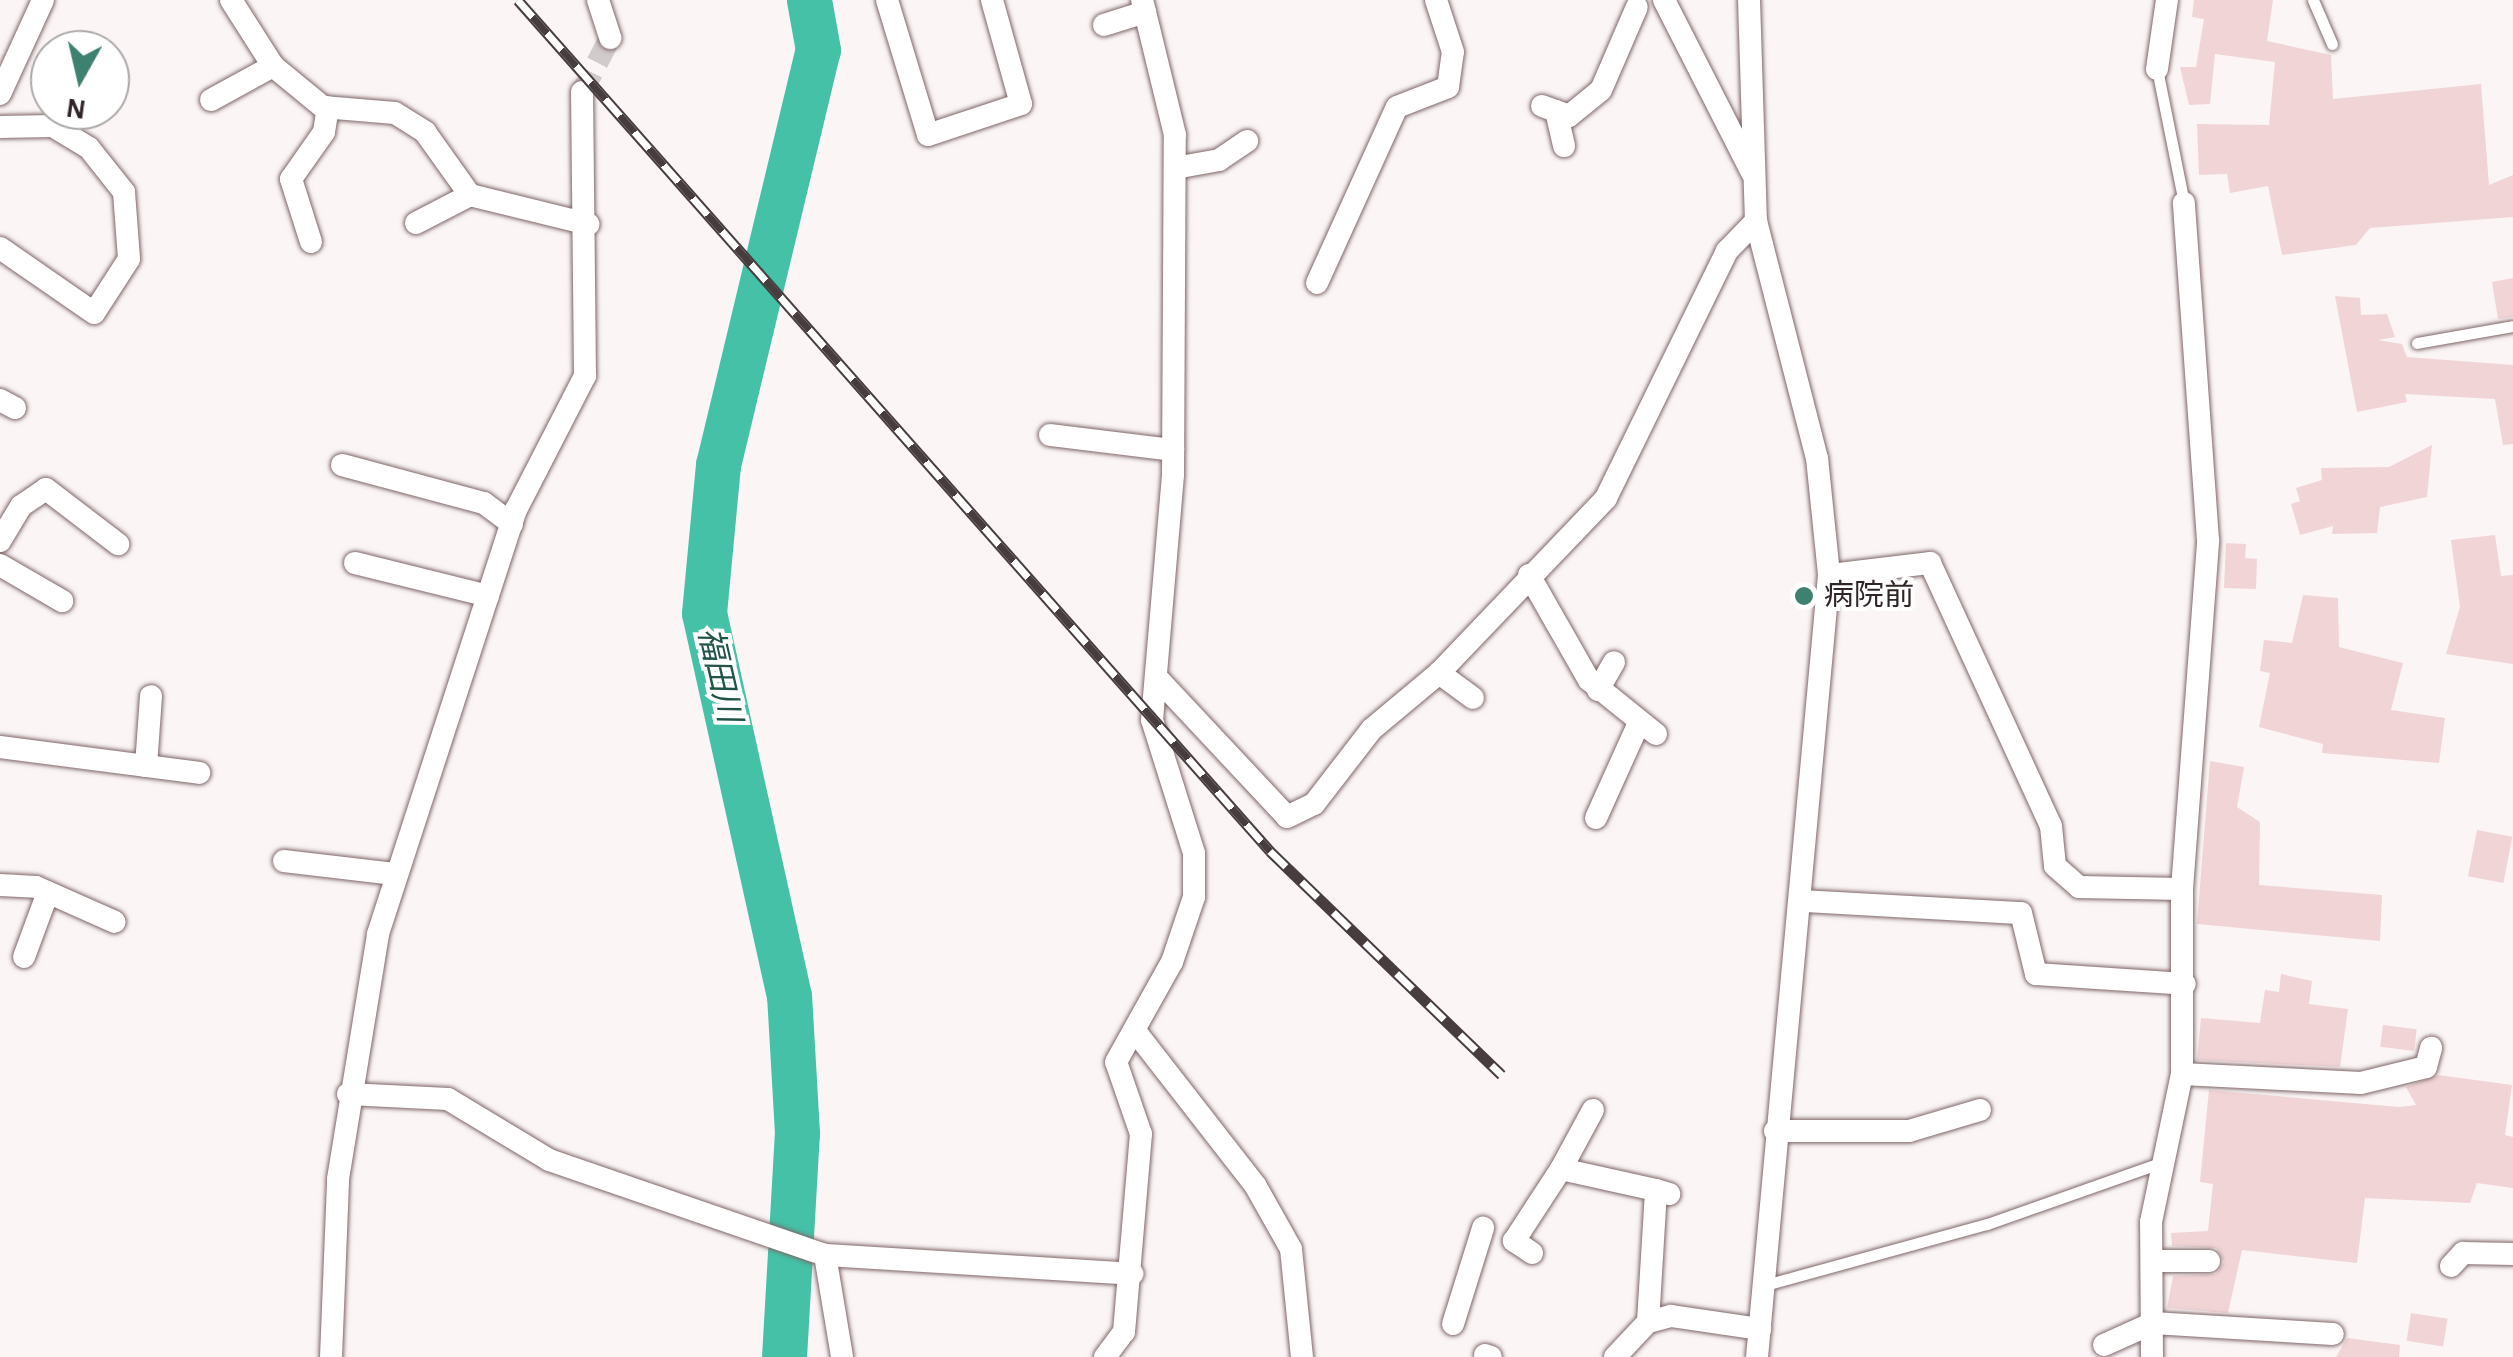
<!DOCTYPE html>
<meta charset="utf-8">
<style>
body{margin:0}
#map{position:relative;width:2513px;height:1357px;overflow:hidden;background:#fbf5f6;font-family:"Alegreya Sans","Noto Sans JP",sans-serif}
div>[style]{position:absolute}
.river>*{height:45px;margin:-22.5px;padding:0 22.5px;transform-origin:22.5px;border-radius:22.5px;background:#45c1a7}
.building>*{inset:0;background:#f1d4d6;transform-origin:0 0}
.minor-tunnel>*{height:22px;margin-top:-11px;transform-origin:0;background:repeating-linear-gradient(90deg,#d2cbcc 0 22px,transparent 0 33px)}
.roads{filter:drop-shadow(0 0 2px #7e6667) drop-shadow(0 0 2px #7e6667)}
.service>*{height:11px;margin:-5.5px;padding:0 5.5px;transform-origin:5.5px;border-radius:5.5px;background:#fff}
.minor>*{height:22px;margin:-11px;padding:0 11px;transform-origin:11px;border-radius:11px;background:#fff}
.rail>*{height:11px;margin-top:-5.5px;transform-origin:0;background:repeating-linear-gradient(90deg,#fff 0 22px,#473d3e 0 44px);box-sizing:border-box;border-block:2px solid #473d3e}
.dots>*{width:28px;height:28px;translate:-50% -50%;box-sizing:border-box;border:5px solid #fff;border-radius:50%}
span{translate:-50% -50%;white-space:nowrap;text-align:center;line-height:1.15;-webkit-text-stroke:8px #fff;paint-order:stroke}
.poi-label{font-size:30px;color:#302526}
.left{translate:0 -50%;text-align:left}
.water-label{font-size:32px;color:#215449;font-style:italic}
.north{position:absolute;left:30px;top:30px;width:100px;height:100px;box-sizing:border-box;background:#fff;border:2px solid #aca8a8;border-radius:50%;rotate:188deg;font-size:28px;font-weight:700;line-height:40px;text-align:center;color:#302526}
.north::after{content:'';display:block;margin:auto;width:35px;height:45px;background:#3f8171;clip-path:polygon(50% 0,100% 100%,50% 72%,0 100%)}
</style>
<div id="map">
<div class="river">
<div style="left:784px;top:1357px;width:224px;rotate:-86.7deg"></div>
<div style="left:797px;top:1133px;width:137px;rotate:-93.3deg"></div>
<div style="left:789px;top:996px;width:392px;rotate:-102.5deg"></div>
<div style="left:704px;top:613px;width:149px;rotate:-84.6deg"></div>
<div style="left:718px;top:465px;width:427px;rotate:-76.5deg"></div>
<div style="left:818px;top:50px;width:51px;rotate:-100.2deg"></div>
</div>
<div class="building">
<div style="clip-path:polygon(2194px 0,2273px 0,2267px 41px,2331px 55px,2333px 99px,2481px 84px,2489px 185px,2513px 175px,2513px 217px,2370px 228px,2356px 245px,2282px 255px,2268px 186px,2230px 193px,2227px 174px,2199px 175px,2197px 124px,2269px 125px,2275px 62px,2215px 54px,2210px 104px,2189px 105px,2180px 67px,2196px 67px,2204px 19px,2192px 17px)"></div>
<div style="clip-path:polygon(2513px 278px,2513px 317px,2498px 319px,2492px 282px)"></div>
<div style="clip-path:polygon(2335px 296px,2360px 298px,2361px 315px,2387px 314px,2395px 337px,2378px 340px,2402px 344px,2407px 357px,2513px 365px,2513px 444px,2503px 445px,2495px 399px,2405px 394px,2407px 402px,2357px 412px)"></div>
<div style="clip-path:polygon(2432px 445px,2427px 497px,2380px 507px,2377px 533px,2332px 534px,2333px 526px,2300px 535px,2291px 504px,2300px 501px,2296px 488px,2322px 480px,2321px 468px,2389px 467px)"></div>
<div style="clip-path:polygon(2495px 535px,2501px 576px,2513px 575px,2513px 664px,2446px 654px,2460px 607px,2451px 540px)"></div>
<div style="clip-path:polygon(2226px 543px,2246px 544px,2245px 558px,2257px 559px,2256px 589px,2224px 588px)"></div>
<div style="clip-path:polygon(2303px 595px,2338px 598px,2339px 647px,2403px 663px,2391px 710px,2445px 718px,2439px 763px,2322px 753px,2323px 744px,2259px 727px,2270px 673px,2260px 671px,2264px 640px,2292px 643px)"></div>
<div style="clip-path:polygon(2210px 761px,2244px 767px,2237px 807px,2260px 822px,2259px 885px,2382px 895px,2380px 941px,2197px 924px)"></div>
<div style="left:2477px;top:830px;width:36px;height:47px;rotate:11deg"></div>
<div style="clip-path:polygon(2281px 974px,2312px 981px,2309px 1004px,2348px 1009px,2340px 1067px,2197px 1060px,2201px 1018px,2260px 1023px,2265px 990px,2279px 992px)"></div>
<div style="left:2383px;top:1025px;width:34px;height:22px;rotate:7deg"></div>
<div style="clip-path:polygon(2438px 1075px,2512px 1085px,2505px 1135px,2513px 1137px,2513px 1188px,2477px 1183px,2470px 1203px,2365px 1198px,2357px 1263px,2242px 1250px,2228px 1313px,2167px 1308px,2173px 1276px,2216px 1274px,2224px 1262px,2216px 1248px,2172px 1246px,2171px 1233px,2208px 1231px,2213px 1184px,2200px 1182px,2209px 1090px,2399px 1107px,2416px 1105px,2406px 1087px)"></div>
<div style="left:2411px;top:1313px;width:37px;height:28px;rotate:9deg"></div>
<div style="clip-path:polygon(2347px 1338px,2400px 1345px,2399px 1357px,2336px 1357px)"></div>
</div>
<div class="minor-tunnel">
<div style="left:582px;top:92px;width:61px;rotate:-62.6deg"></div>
</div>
<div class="roads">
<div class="service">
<div style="left:2313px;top:0;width:48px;rotate:66.6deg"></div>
<div style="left:2157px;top:69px;width:137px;rotate:78.6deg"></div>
<div style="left:2417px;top:343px;width:97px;rotate:-10deg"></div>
<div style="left:1765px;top:1285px;width:230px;rotate:-15.4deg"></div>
<div style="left:1987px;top:1224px;width:187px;rotate:-19.4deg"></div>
</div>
<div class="minor">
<div style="left:231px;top:0;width:78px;rotate:57.5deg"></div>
<div style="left:273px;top:66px;width:65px;rotate:39.4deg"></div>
<div style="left:323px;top:107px;width:72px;rotate:4.8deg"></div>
<div style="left:395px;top:113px;width:36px;rotate:32deg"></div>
<div style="left:425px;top:132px;width:77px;rotate:54.5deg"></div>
<div style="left:470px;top:195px;width:122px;rotate:13.8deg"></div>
<div style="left:598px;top:0;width:40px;rotate:72deg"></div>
<div style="left:887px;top:0;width:141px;rotate:73.1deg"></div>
<div style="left:928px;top:135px;width:98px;rotate:-18.4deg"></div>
<div style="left:1021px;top:104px;width:108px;rotate:-105.6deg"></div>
<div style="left:1664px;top:0;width:194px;rotate:63deg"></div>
<div style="left:1749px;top:0;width:221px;rotate:88.2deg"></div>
<div style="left:1756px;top:221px;width:245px;rotate:75.6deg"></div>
<div style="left:1817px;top:458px;width:118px;rotate:84.1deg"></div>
<div style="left:1829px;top:575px;width:785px;rotate:95.26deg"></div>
<div style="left:1104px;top:25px;width:43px;rotate:-17.6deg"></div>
<div style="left:2157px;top:69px;width:70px;rotate:-81.8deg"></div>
<div style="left:0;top:94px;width:103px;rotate:-65.4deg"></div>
<div style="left:211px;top:100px;width:71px;rotate:-28.7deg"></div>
<div style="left:1542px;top:106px;width:29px;rotate:20deg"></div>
<div style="left:1569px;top:116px;width:41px;rotate:-39.1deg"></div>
<div style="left:1601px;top:90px;width:90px;rotate:-66.6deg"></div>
<div style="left:1556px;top:111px;width:36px;rotate:77deg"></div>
<div style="left:0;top:127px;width:53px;rotate:-1.1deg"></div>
<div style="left:53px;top:126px;width:42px;rotate:31.4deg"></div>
<div style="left:89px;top:148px;width:56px;rotate:51.5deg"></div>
<div style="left:124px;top:192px;width:67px;rotate:85.7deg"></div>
<div style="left:129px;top:259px;width:64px;rotate:122.9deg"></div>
<div style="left:94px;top:313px;width:114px;rotate:-145.3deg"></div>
<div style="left:1175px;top:168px;width:45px;rotate:-10.3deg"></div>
<div style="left:1219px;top:160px;width:34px;rotate:-34deg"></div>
<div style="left:416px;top:223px;width:61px;rotate:-27.4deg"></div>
<div style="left:311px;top:242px;width:66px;rotate:-107.6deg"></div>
<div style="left:291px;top:179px;width:57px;rotate:-54.9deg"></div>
<div style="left:324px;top:132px;width:25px;rotate:-81deg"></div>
<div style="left:1317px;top:283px;width:193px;rotate:-65.6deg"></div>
<div style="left:1397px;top:107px;width:55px;rotate:-21.4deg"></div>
<div style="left:1448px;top:87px;width:35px;rotate:-82deg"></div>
<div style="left:1453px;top:52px;width:55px;rotate:-108.1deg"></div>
<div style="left:0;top:400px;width:17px;rotate:28deg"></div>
<div style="left:1050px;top:435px;width:124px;rotate:7deg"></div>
<div style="left:342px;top:465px;width:147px;rotate:15deg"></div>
<div style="left:484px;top:503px;width:35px;rotate:37deg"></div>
<div style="left:0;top:541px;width:41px;rotate:-59deg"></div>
<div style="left:21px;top:506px;width:30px;rotate:-34deg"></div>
<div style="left:46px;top:489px;width:91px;rotate:37.4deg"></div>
<div style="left:355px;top:563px;width:137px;rotate:13.9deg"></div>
<div style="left:0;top:565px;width:72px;rotate:30.1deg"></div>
<div style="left:1529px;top:575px;width:121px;rotate:60.3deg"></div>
<div style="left:1589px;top:680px;width:86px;rotate:38.9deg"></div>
<div style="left:1829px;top:575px;width:102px;rotate:-6.8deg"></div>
<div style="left:1930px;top:563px;width:289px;rotate:65.3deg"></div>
<div style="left:2051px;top:826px;width:40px;rotate:84.3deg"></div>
<div style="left:2055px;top:866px;width:32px;rotate:41deg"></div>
<div style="left:2079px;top:887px;width:103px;rotate:1.1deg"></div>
<div style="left:1439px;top:673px;width:42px;rotate:36.3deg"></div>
<div style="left:1159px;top:680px;width:187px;rotate:46.9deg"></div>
<div style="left:1287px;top:817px;width:30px;rotate:-26deg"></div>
<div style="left:1314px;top:804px;width:95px;rotate:-52.3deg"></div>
<div style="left:1372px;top:729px;width:87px;rotate:-39.9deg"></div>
<div style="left:1439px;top:673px;width:242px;rotate:-46.3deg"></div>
<div style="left:1606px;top:498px;width:275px;rotate:-63.9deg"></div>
<div style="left:1727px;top:251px;width:42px;rotate:-46deg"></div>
<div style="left:1598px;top:690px;width:32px;rotate:-60deg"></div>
<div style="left:0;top:747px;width:201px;rotate:7.4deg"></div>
<div style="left:146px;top:766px;width:70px;rotate:-85.9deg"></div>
<div style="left:1596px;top:818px;width:102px;rotate:-65.7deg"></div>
<div style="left:284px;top:861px;width:111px;rotate:6.7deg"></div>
<div style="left:0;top:885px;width:36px;rotate:3deg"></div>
<div style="left:36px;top:887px;width:86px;rotate:23.9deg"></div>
<div style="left:1803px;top:901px;width:218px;rotate:3.2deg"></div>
<div style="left:2021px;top:913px;width:63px;rotate:76.2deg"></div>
<div style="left:2036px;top:974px;width:149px;rotate:3.8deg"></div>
<div style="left:24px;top:957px;width:69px;rotate:-69.7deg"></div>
<div style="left:1135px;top:1031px;width:195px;rotate:52.1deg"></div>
<div style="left:1255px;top:1185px;width:73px;rotate:60.6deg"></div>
<div style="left:1291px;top:1249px;width:109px;rotate:84.2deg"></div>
<div style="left:2182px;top:1074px;width:179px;rotate:2.9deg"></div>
<div style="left:2361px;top:1083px;width:67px;rotate:-13.8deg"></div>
<div style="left:2426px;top:1067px;width:20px;rotate:-75deg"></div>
<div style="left:348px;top:1094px;width:100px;rotate:2.9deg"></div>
<div style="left:448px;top:1099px;width:118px;rotate:31.1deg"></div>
<div style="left:549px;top:1160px;width:292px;rotate:19deg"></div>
<div style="left:825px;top:1255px;width:308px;rotate:3.5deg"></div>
<div style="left:1593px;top:1110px;width:67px;rotate:118.5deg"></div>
<div style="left:1561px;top:1169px;width:97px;rotate:12.5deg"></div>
<div style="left:1775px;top:1131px;width:134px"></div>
<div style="left:1909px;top:1131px;width:74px;rotate:-16.5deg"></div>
<div style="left:1532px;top:1253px;width:22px;rotate:-146deg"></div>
<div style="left:1514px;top:1241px;width:86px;rotate:-56.9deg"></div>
<div style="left:825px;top:1255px;width:103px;rotate:80.5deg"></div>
<div style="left:2152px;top:1261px;width:57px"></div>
<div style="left:2451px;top:1266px;width:18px;rotate:-47deg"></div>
<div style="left:2463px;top:1253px;width:50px;rotate:1.1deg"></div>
<div style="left:1648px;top:1322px;width:132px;rotate:-86.5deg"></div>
<div style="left:1656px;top:1190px;width:14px;rotate:17deg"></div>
<div style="left:1453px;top:1324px;width:101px;rotate:-72.6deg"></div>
<div style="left:2104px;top:1345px;width:54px;rotate:-24.2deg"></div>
<div style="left:2153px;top:1323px;width:180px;rotate:3.5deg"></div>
<div style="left:1485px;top:1355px;width:6px;rotate:18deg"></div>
<div style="left:331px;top:1357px;width:178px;rotate:-87.7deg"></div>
<div style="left:338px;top:1179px;width:248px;rotate:-80.7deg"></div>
<div style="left:378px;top:934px;width:446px;rotate:-72deg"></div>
<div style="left:516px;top:510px;width:151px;rotate:-62.8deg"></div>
<div style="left:585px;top:376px;width:284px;rotate:-90.6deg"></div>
<div style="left:1105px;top:1357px;width:31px;rotate:-53deg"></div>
<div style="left:1124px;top:1332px;width:199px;rotate:-85.1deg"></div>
<div style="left:1141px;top:1134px;width:76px;rotate:-109.1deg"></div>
<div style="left:1116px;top:1062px;width:115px;rotate:-60.8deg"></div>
<div style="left:1172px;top:962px;width:69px;rotate:-71.3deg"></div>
<div style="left:1194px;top:897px;width:44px;rotate:-90deg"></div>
<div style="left:1194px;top:853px;width:139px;rotate:-107.5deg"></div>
<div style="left:1152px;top:720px;width:247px;rotate:-85.1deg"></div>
<div style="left:1173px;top:474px;width:339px;rotate:-89.7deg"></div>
<div style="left:1175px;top:135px;width:139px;rotate:-103.7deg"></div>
<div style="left:1615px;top:1357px;width:48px;rotate:-46.7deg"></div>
<div style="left:1648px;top:1322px;width:24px;rotate:-15deg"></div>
<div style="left:1671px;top:1316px;width:90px;rotate:8.3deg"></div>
<div style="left:2152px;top:1357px;width:135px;rotate:-90.4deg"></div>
<div style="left:2151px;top:1222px;width:151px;rotate:-78.2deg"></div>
<div style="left:2182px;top:1074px;width:185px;rotate:-90deg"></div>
<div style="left:2182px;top:889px;width:350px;rotate:-85.7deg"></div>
<div style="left:2208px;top:540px;width:338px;rotate:-94.1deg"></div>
</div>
</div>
<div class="rail">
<div style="left:518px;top:0;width:1136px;rotate:48.53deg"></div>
<div style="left:1270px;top:851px;width:322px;rotate:44deg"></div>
</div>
<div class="dots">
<div style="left:1804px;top:596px;background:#3f8171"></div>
</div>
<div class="poi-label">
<span class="left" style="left:1824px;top:596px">病院前</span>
</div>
<div class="water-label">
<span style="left:719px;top:675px;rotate:77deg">福田川</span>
</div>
<div class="north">N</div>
</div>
